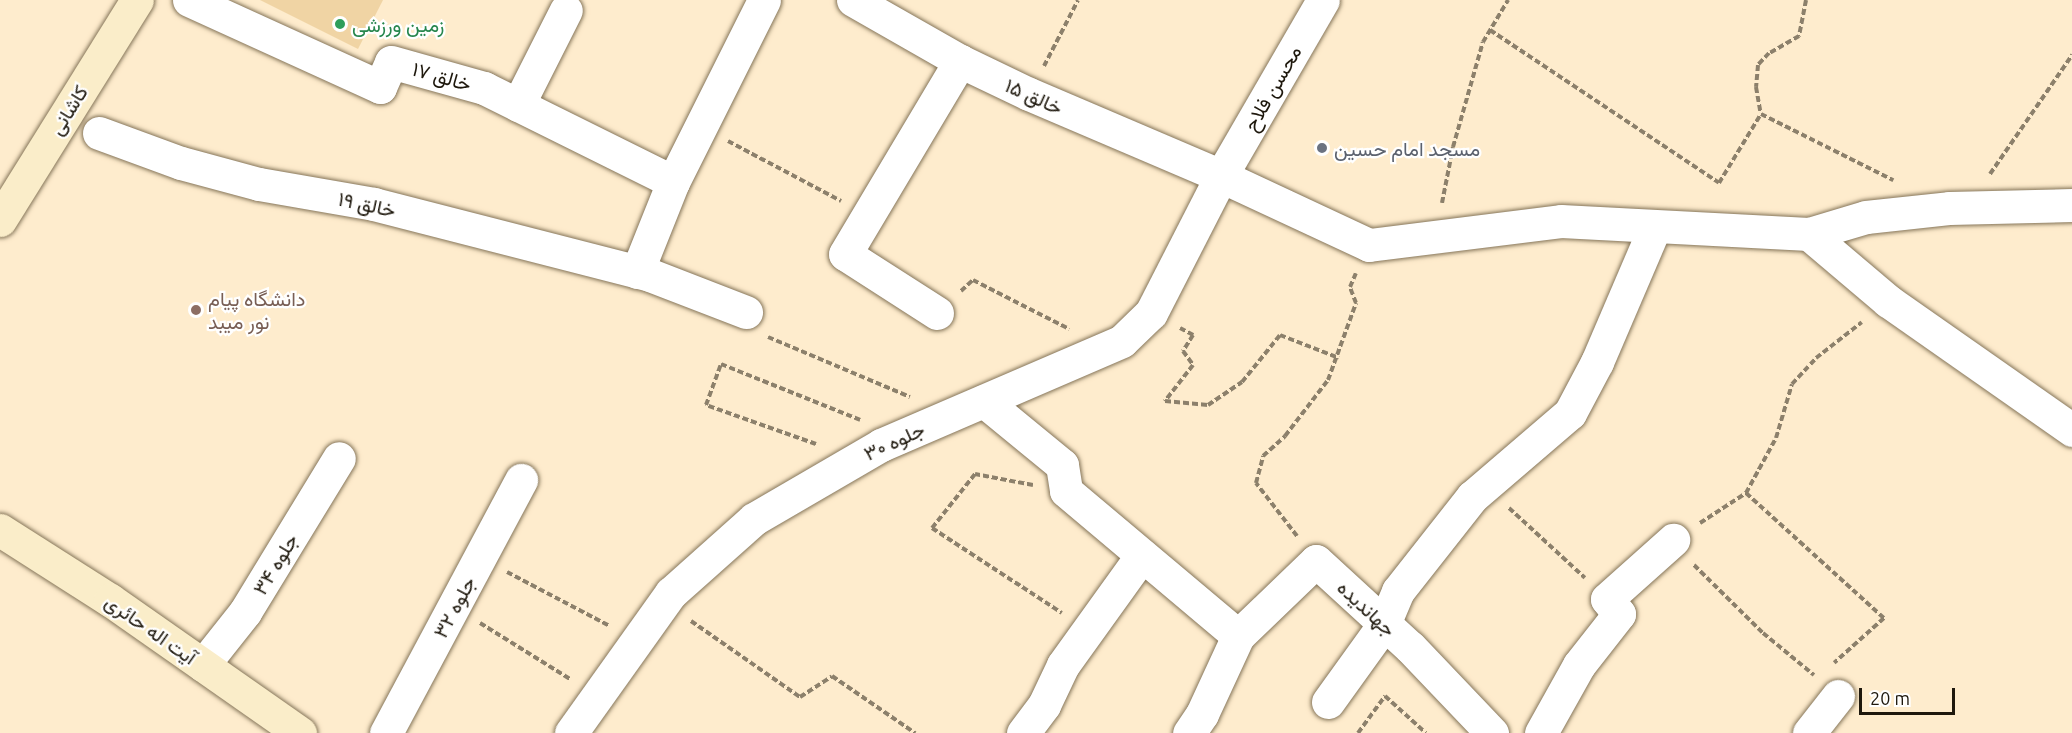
<!DOCTYPE html>
<meta charset="utf-8">
<style>
body{margin:0}
#map{position:relative;width:2072px;height:733px;overflow:hidden;background:#feeccd;font-family:Ubuntu,Vazirmatn,sans-serif}
div>[style]{position:absolute}
.green>*{inset:0;background:#f0d4a4}
.path>*{height:4px;margin-top:-2px;transform-origin:0;background:repeating-linear-gradient(90deg,#8c806b 0 6px,transparent 0 9px)}
.roads{filter:drop-shadow(0 0 2px #857559) drop-shadow(0 0 2px #857559)}
.street>*{height:33px;margin:-16.5px;padding:0 16.5px;transform-origin:16.5px;border-radius:16.5px;background:#fff}
.secondary>*{height:33px;margin:-16.5px;padding:0 16.5px;transform-origin:16.5px;border-radius:16.5px;background:#faedc9}
.dots>*{width:16px;height:16px;translate:-50% -50%;box-sizing:border-box;border:3px solid #fff;border-radius:50%}
span{translate:-50% -50%;white-space:nowrap;text-align:center;line-height:1.15;-webkit-text-stroke:4.5px #fff;paint-order:stroke}
.leisure-label{font-size:20px;color:#27864d}
.left{translate:0 -50%;text-align:left}
.street-label{font-size:20px;color:#1e180d}
.worship-label{font-size:20px;color:#5b616d}
.education-label{font-size:20px;color:#785e54}
.scale{position:absolute;left:1859px;top:688px;width:96px;height:27px;box-sizing:border-box;border:3px solid #1e180d;border-top:0;padding-left:8px;font-size:18px;line-height:21px;white-space:nowrap;color:#1e180d;-webkit-text-stroke:4px #fff;paint-order:stroke}
</style>
<div id="map">
<div class="green">
<div style="clip-path:polygon(260px 0,383px 0,358px 49px)"></div>
</div>
<div class="path">
<div style="left:1806px;top:0;width:37px;rotate:101deg"></div>
<div style="left:1799px;top:36px;width:34px;rotate:150deg"></div>
<div style="left:1769px;top:53px;width:16px;rotate:133deg"></div>
<div style="left:1758px;top:65px;width:22px;rotate:95deg"></div>
<div style="left:1756px;top:87px;width:27px;rotate:80deg"></div>
<div style="left:1761px;top:114px;width:148px;rotate:26.6deg"></div>
<div style="left:1490px;top:30px;width:275px;rotate:33.7deg"></div>
<div style="left:1719px;top:183px;width:81px;rotate:-58.7deg"></div>
<div style="left:1044px;top:66px;width:74px;rotate:-62.7deg"></div>
<div style="left:728px;top:141px;width:128px;rotate:28deg"></div>
<div style="left:1990px;top:174px;width:145px;rotate:-55.4deg"></div>
<div style="left:1442px;top:203px;width:57px;rotate:-78.9deg"></div>
<div style="left:1453px;top:147px;width:109px;rotate:-74.1deg"></div>
<div style="left:1483px;top:42px;width:49px;rotate:-59.2deg"></div>
<div style="left:961px;top:291px;width:16px;rotate:-43deg"></div>
<div style="left:973px;top:280px;width:108px;rotate:27deg"></div>
<div style="left:1180px;top:328px;width:15px;rotate:28deg"></div>
<div style="left:1193px;top:335px;width:19px;rotate:122deg"></div>
<div style="left:1183px;top:351px;width:17px;rotate:54deg"></div>
<div style="left:1193px;top:365px;width:46px;rotate:127.9deg"></div>
<div style="left:1165px;top:401px;width:43px;rotate:5.3deg"></div>
<div style="left:1208px;top:405px;width:41px;rotate:-34.1deg"></div>
<div style="left:1242px;top:382px;width:60px;rotate:-51deg"></div>
<div style="left:1280px;top:335px;width:63px;rotate:21.3deg"></div>
<div style="left:768px;top:337px;width:154px;rotate:22.9deg"></div>
<div style="left:816px;top:444px;width:117px;rotate:-160.5deg"></div>
<div style="left:706px;top:405px;width:44px;rotate:-69.9deg"></div>
<div style="left:721px;top:364px;width:150px;rotate:21.9deg"></div>
<div style="left:1033px;top:485px;width:59px;rotate:-169.3deg"></div>
<div style="left:975px;top:474px;width:69px;rotate:128.5deg"></div>
<div style="left:932px;top:528px;width:155px;rotate:33.2deg"></div>
<div style="left:1746px;top:493px;width:186px;rotate:42.2deg"></div>
<div style="left:1884px;top:618px;width:67px;rotate:138deg"></div>
<div style="left:1509px;top:508px;width:103px;rotate:42.6deg"></div>
<div style="left:1700px;top:523px;width:55px;rotate:-33.1deg"></div>
<div style="left:1746px;top:493px;width:63px;rotate:-61.4deg"></div>
<div style="left:1776px;top:438px;width:56px;rotate:-73.5deg"></div>
<div style="left:1792px;top:384px;width:35px;rotate:-47deg"></div>
<div style="left:1816px;top:358px;width:58px;rotate:-38deg"></div>
<div style="left:1297px;top:536px;width:67px;rotate:-127.7deg"></div>
<div style="left:1256px;top:483px;width:28px;rotate:-75deg"></div>
<div style="left:1263px;top:456px;width:30px;rotate:-42deg"></div>
<div style="left:1285px;top:436px;width:71px;rotate:-52.5deg"></div>
<div style="left:1328px;top:380px;width:82px;rotate:-70deg"></div>
<div style="left:1356px;top:303px;width:17px;rotate:-111deg"></div>
<div style="left:1350px;top:287px;width:15px;rotate:-67deg"></div>
<div style="left:1694px;top:565px;width:97px;rotate:44.6deg"></div>
<div style="left:1763px;top:633px;width:66px;rotate:39.5deg"></div>
<div style="left:507px;top:572px;width:116px;rotate:27.7deg"></div>
<div style="left:691px;top:621px;width:133px;rotate:34.9deg"></div>
<div style="left:800px;top:697px;width:38px;rotate:-33deg"></div>
<div style="left:832px;top:676px;width:101px;rotate:34.5deg"></div>
<div style="left:480px;top:623px;width:106px;rotate:31.9deg"></div>
<div style="left:1358px;top:733px;width:46px;rotate:-53.9deg"></div>
<div style="left:1385px;top:696px;width:55px;rotate:42.1deg"></div>
</div>
<div class="roads">
<div class="street">
<div style="left:189px;top:0;width:210px;rotate:24.5deg"></div>
<div style="left:380px;top:87px;width:27px;rotate:-66deg"></div>
<div style="left:391px;top:62px;width:97px;rotate:15.6deg"></div>
<div style="left:484px;top:88px;width:211px;rotate:26.4deg"></div>
<div style="left:853px;top:0;width:123px;rotate:29.7deg"></div>
<div style="left:960px;top:61px;width:76px;rotate:25.6deg"></div>
<div style="left:1029px;top:94px;width:209px;rotate:23.1deg"></div>
<div style="left:1221px;top:176px;width:163px;rotate:25deg"></div>
<div style="left:1369px;top:245px;width:193px;rotate:-7.1deg"></div>
<div style="left:1561px;top:221px;width:248px;rotate:3deg"></div>
<div style="left:1809px;top:234px;width:59px;rotate:-16.6deg"></div>
<div style="left:1866px;top:217px;width:83px;rotate:-6.2deg"></div>
<div style="left:1949px;top:208px;width:123px;rotate:-1.4deg"></div>
<div style="left:518px;top:105px;width:106px;rotate:-63.2deg"></div>
<div style="left:99px;top:133px;width:87px;rotate:20.1deg"></div>
<div style="left:181px;top:163px;width:81px;rotate:15.1deg"></div>
<div style="left:259px;top:184px;width:117px;rotate:9.9deg"></div>
<div style="left:374px;top:204px;width:285px;rotate:14.4deg"></div>
<div style="left:650px;top:275px;width:103px;rotate:21.1deg"></div>
<div style="left:1809px;top:234px;width:104px;rotate:40.3deg"></div>
<div style="left:1888px;top:301px;width:225px;rotate:35deg"></div>
<div style="left:637px;top:272px;width:97px;rotate:-68.2deg"></div>
<div style="left:673px;top:182px;width:203px;rotate:-63.4deg"></div>
<div style="left:937px;top:313px;width:109px;rotate:-147.3deg"></div>
<div style="left:845px;top:254px;width:225px;rotate:-59.2deg"></div>
<div style="left:984px;top:401px;width:101px;rotate:39.4deg"></div>
<div style="left:1062px;top:465px;width:26px;rotate:81deg"></div>
<div style="left:1066px;top:491px;width:225px;rotate:40.1deg"></div>
<div style="left:1238px;top:636px;width:86px;rotate:114.8deg"></div>
<div style="left:1202px;top:714px;width:23px;rotate:124deg"></div>
<div style="left:1238px;top:636px;width:108px;rotate:-43.9deg"></div>
<div style="left:1316px;top:561px;width:127px;rotate:42.5deg"></div>
<div style="left:1410px;top:647px;width:119px;rotate:46.4deg"></div>
<div style="left:203px;top:665px;width:68px;rotate:-51.6deg"></div>
<div style="left:245px;top:612px;width:180px;rotate:-58.6deg"></div>
<div style="left:1328px;top:702px;width:96px;rotate:-54.3deg"></div>
<div style="left:1384px;top:624px;width:36px;rotate:-67deg"></div>
<div style="left:1398px;top:591px;width:120px;rotate:-51.8deg"></div>
<div style="left:1472px;top:497px;width:129px;rotate:-40.6deg"></div>
<div style="left:1570px;top:413px;width:58px;rotate:-62.1deg"></div>
<div style="left:1597px;top:362px;width:147px;rotate:-66.8deg"></div>
<div style="left:386px;top:733px;width:287px;rotate:-61.9deg"></div>
<div style="left:571px;top:733px;width:172px;rotate:-54.5deg"></div>
<div style="left:671px;top:593px;width:111px;rotate:-41.7deg"></div>
<div style="left:754px;top:519px;width:147px;rotate:-30.2deg"></div>
<div style="left:881px;top:445px;width:262px;rotate:-23.3deg"></div>
<div style="left:1122px;top:341px;width:40px;rotate:-44deg"></div>
<div style="left:1151px;top:313px;width:154px;rotate:-62.9deg"></div>
<div style="left:1221px;top:176px;width:203px;rotate:-59.9deg"></div>
<div style="left:1023px;top:733px;width:35px;rotate:-53deg"></div>
<div style="left:1044px;top:705px;width:44px;rotate:-64.6deg"></div>
<div style="left:1063px;top:665px;width:135px;rotate:-54.3deg"></div>
<div style="left:1541px;top:733px;width:78px;rotate:-60.8deg"></div>
<div style="left:1579px;top:665px;width:65px;rotate:-51.9deg"></div>
<div style="left:1619px;top:614px;width:19px;rotate:-129deg"></div>
<div style="left:1607px;top:599px;width:89px;rotate:-41.8deg"></div>
<div style="left:1809px;top:733px;width:47px;rotate:-51.9deg"></div>
</div>
<div class="secondary">
<div style="left:0;top:220px;width:259px;rotate:-58.1deg"></div>
<div style="left:0;top:530px;width:130px;rotate:32.5deg"></div>
<div style="left:110px;top:600px;width:232px;rotate:35deg"></div>
</div>
</div>
<div class="dots">
<div style="left:340px;top:24px;background:#2e9e5b"></div>
<div style="left:1322px;top:148px;background:#6b7280"></div>
<div style="left:196px;top:310px;background:#8d6e63"></div>
</div>
<div class="leisure-label">
<span class="left" style="left:352px;top:24px">زمین ورزشی</span>
</div>
<div class="street-label">
<span style="left:442px;top:76px;rotate:16deg">خالق ۱۷</span>
<span style="left:1272px;top:88px;rotate:-60deg">محسن فلاح</span>
<span style="left:1034px;top:96px;rotate:24deg">خالق ۱۵</span>
<span style="left:68px;top:110px;rotate:-58deg">کاشانی</span>
<span style="left:367px;top:204px;rotate:12deg">خالق ۱۹</span>
<span style="left:894px;top:441px;rotate:-25deg">جلوه ۳۰</span>
<span style="left:275px;top:564px;rotate:-59deg">جلوه ۳۴</span>
<span style="left:454px;top:607px;rotate:-62deg">جلوه ۳۲</span>
<span style="left:1367px;top:608px;rotate:43deg">جهاندیده</span>
<span style="left:151px;top:629px;rotate:35deg">آیت اله حائری</span>
</div>
<div class="worship-label">
<span class="left" style="left:1334px;top:148px">مسجد امام حسین</span>
</div>
<div class="education-label">
<span class="left" style="left:208px;top:310px">دانشگاه پیام<br>نور میبد</span>
</div>
<div class="scale">20 m</div>
</div>
